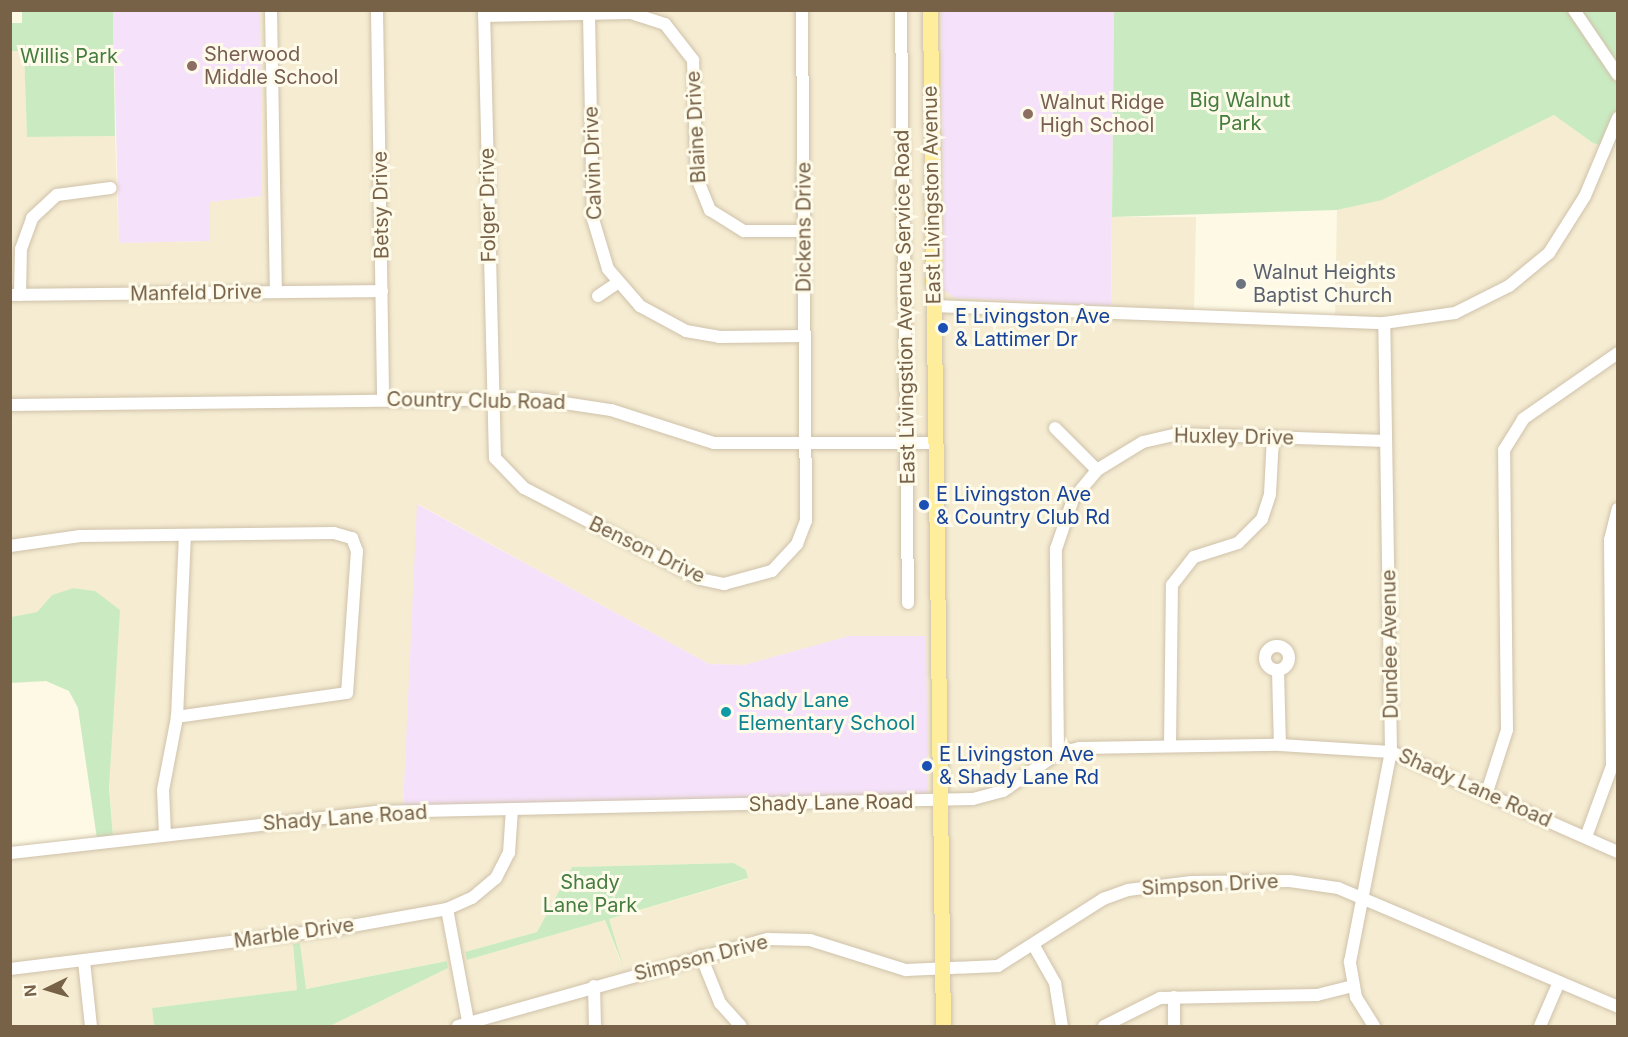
<!DOCTYPE html>
<style>
body{margin:0}
#map{position:relative;width:1628px;height:1037px;overflow:hidden;background:#fdf9e4;font-family:Inter,sans-serif}
div>[style]{position:absolute}
.residential>*{inset:0;background:#f5ecd2}
.education>*{inset:0;background:#f5e1f9}
.green>*{inset:0;background:#caebc2}
.roads{filter:drop-shadow(0 0 2px #cfc2aa) drop-shadow(0 0 2px #cfc2aa)}
.minor>*{height:12px;margin:-6px;padding:0 6px;transform-origin:6px;border-radius:6px;background:#fff}
.minor>.ring{margin:-6px;padding:0;box-sizing:content-box;background:none;border:12px solid #fff;border-radius:50%}
.major>*{height:15px;margin:-7.5px;padding:0 7.5px;transform-origin:7.5px;border-radius:7.5px;background:#feed9a}
.dots>*{width:16px;height:16px;translate:-50% -50%;box-sizing:border-box;border:3px solid #fffbeb;border-radius:50%}
span{translate:-50% -50%;white-space:nowrap;text-align:center;line-height:1.15;-webkit-text-stroke:6px #fffbeb;paint-order:stroke}
.education-label{font-size:20px;color:#785e54}
.left{translate:0 -50%;text-align:left}
.park-label{font-size:20px;color:#457d40}
.street-label{font-size:20px;color:#776248}
.worship-label{font-size:20px;color:#5b616d}
.transit-label{font-size:20px;color:#164399}
.culture-label{font-size:20px;color:#0d838f}
.frame{position:absolute;inset:0;border:12px solid #776248;pointer-events:none}
.north{position:absolute;left:18px;top:959px;width:60px;height:60px;-webkit-text-stroke:4px #fffbeb;paint-order:stroke;rotate:265deg;font-size:16px;font-weight:700;line-height:24px;text-align:center;color:#776248}
.north::after{content:'';display:block;margin:auto;width:21px;height:27px;background:#776248;clip-path:polygon(50% 0,100% 100%,50% 72%,0 100%)}
</style>
<div id="map">
<div class="residential">
<div style="clip-path:polygon(evenodd,260px 11px,941px 11px,944px 290px,1111px 306px,1112px 217px,1196px 217px,1194px 310px,1335px 317px,1337px 210px,1382px 199px,1554px 115px,1593px 143px,1612px 149px,1617px 138px,1617px 1026px,330px 1026px,448px 968px,447px 961px,305px 989px,300px 943px,293px 944px,298px 990px,152px 1008px,154px 1026px,11px 1026px,11px 849px,113px 837px,95px 591px,73px 588px,52px 595px,37px 612px,11px 617px,10px 51px,24px 51px,27px 137px,115px 136px,119px 243px,210px 241px,210px 202px,262px 196px,260px 11px,418px 504px,709px 664px,744px 665px,850px 636px,403px 807px,418px 504px,260px 11px,734px 863px,746px 870px,747px 879px,609px 919px,622px 966px,605px 920px,467px 960px,465px 952px,537px 932px,572px 867px,734px 863px)"></div>
</div>
<div class="education">
<div style="clip-path:polygon(113px 11px,260px 11px,262px 196px,210px 202px,210px 241px,119px 243px)"></div>
<div style="clip-path:polygon(941px 11px,1114px 11px,1111px 306px,955px 298px,944px 290px)"></div>
<div style="clip-path:polygon(417px 504px,709px 664px,744px 665px,849px 636px,926px 636px,928px 792px,922px 797px,403px 808px)"></div>
</div>
<div class="green">
<div style="clip-path:polygon(22px 11px,113px 11px,115px 136px,27px 137px,24px 51px,10px 51px,11px 23px,22px 23px)"></div>
<div style="clip-path:polygon(1114px 11px,1617px 11px,1618px 138px,1612px 149px,1593px 143px,1554px 115px,1382px 200px,1337px 210px,1112px 217px)"></div>
<div style="clip-path:polygon(73px 588px,95px 591px,120px 610px,109px 787px,113px 837px,97px 839px,78px 708px,69px 691px,46px 681px,11px 683px,11px 617px,37px 612px,52px 595px)"></div>
<div style="clip-path:polygon(734px 863px,746px 870px,748px 878px,609px 919px,623px 966px,605px 920px,467px 960px,465px 952px,537px 932px,572px 867px)"></div>
<div style="clip-path:polygon(300px 943px,306px 989px,447px 961px,448px 968px,330px 1026px,154px 1026px,152px 1008px,297px 990px,293px 944px)"></div>
</div>
<div class="roads">
<div class="minor">
<div style="left:271px;top:10px;width:282px;rotate:89deg"></div>
<div style="left:377px;top:10px;width:390px;rotate:89.1deg"></div>
<div style="left:484px;top:10px;width:448px;rotate:88.6deg"></div>
<div style="left:495px;top:458px;width:42px;rotate:46deg"></div>
<div style="left:524px;top:488px;width:198px;rotate:27.3deg"></div>
<div style="left:700px;top:579px;width:25px;rotate:12deg"></div>
<div style="left:724px;top:584px;width:50px;rotate:-15.2deg"></div>
<div style="left:772px;top:571px;width:37px;rotate:-47deg"></div>
<div style="left:797px;top:544px;width:25px;rotate:-69deg"></div>
<div style="left:806px;top:521px;width:511px;rotate:-90.45deg"></div>
<div style="left:901px;top:10px;width:593px;rotate:89.32deg"></div>
<div style="left:1574px;top:10px;width:78px;rotate:55.9deg"></div>
<div style="left:589px;top:14px;width:205px;rotate:88.9deg"></div>
<div style="left:593px;top:219px;width:52px;rotate:73.3deg"></div>
<div style="left:608px;top:269px;width:49px;rotate:49.1deg"></div>
<div style="left:640px;top:306px;width:52px;rotate:28.5deg"></div>
<div style="left:686px;top:331px;width:34px;rotate:10deg"></div>
<div style="left:719px;top:337px;width:85px;rotate:-0.7deg"></div>
<div style="left:484px;top:16px;width:147px;rotate:-1.2deg"></div>
<div style="left:631px;top:13px;width:36px;rotate:18deg"></div>
<div style="left:665px;top:24px;width:46px;rotate:52.1deg"></div>
<div style="left:693px;top:60px;width:118px;rotate:88.1deg"></div>
<div style="left:697px;top:178px;width:35px;rotate:68deg"></div>
<div style="left:710px;top:210px;width:40px;rotate:32deg"></div>
<div style="left:744px;top:231px;width:60px"></div>
<div style="left:10px;top:295px;width:372px;rotate:-0.6deg"></div>
<div style="left:20px;top:295px;width:46px;rotate:-88.8deg"></div>
<div style="left:21px;top:249px;width:33px;rotate:-70deg"></div>
<div style="left:32px;top:218px;width:34px;rotate:-43deg"></div>
<div style="left:57px;top:195px;width:54px;rotate:-7.4deg"></div>
<div style="left:598px;top:296px;width:23px;rotate:-34deg"></div>
<div style="left:934px;top:306px;width:450px;rotate:2.2deg"></div>
<div style="left:1384px;top:323px;width:72px;rotate:-8deg"></div>
<div style="left:1455px;top:313px;width:60px;rotate:-26.6deg"></div>
<div style="left:1509px;top:286px;width:52px;rotate:-39.5deg"></div>
<div style="left:1549px;top:253px;width:67px;rotate:-57.7deg"></div>
<div style="left:1585px;top:196px;width:85px;rotate:-67.1deg"></div>
<div style="left:10px;top:405px;width:528px;rotate:-0.65deg"></div>
<div style="left:538px;top:399px;width:74px;rotate:8.6deg"></div>
<div style="left:611px;top:410px;width:108px;rotate:17.8deg"></div>
<div style="left:714px;top:443px;width:221px"></div>
<div style="left:1055px;top:428px;width:59px;rotate:45deg"></div>
<div style="left:10px;top:546px;width:71px;rotate:-8.1deg"></div>
<div style="left:80px;top:536px;width:254px;rotate:-0.7deg"></div>
<div style="left:334px;top:533px;width:19px;rotate:16deg"></div>
<div style="left:352px;top:538px;width:14px;rotate:69deg"></div>
<div style="left:357px;top:551px;width:142px;rotate:94deg"></div>
<div style="left:347px;top:693px;width:172px;rotate:172deg"></div>
<div class="ring" style="left:1265px;top:646px;width:12px;height:12px"></div>
<div style="left:1278px;top:671px;width:74px;rotate:88.5deg"></div>
<div style="left:1170px;top:746px;width:161px;rotate:-89.3deg"></div>
<div style="left:1172px;top:585px;width:36px;rotate:-52deg"></div>
<div style="left:1194px;top:557px;width:46px;rotate:-17.7deg"></div>
<div style="left:1238px;top:543px;width:34px;rotate:-45deg"></div>
<div style="left:1262px;top:519px;width:26px;rotate:-72deg"></div>
<div style="left:1270px;top:494px;width:57px;rotate:-87deg"></div>
<div style="left:1058px;top:753px;width:204px;rotate:-90.6deg"></div>
<div style="left:1056px;top:549px;width:53px;rotate:-71.2deg"></div>
<div style="left:1073px;top:499px;width:38px;rotate:-50deg"></div>
<div style="left:1097px;top:470px;width:54px;rotate:-31.3deg"></div>
<div style="left:1143px;top:442px;width:35px;rotate:-13deg"></div>
<div style="left:1177px;top:434px;width:209px;rotate:1.9deg"></div>
<div style="left:1487px;top:792px;width:65px;rotate:-72.1deg"></div>
<div style="left:1507px;top:730px;width:280px;rotate:-90.6deg"></div>
<div style="left:1504px;top:450px;width:36px;rotate:-58deg"></div>
<div style="left:1523px;top:419px;width:116px;rotate:-34.8deg"></div>
<div style="left:165px;top:835px;width:45px;rotate:-92.5deg"></div>
<div style="left:163px;top:790px;width:74px;rotate:-79.1deg"></div>
<div style="left:177px;top:717px;width:182px;rotate:-87.5deg"></div>
<div style="left:1586px;top:837px;width:76px;rotate:-69.9deg"></div>
<div style="left:1612px;top:766px;width:226px;rotate:-90.5deg"></div>
<div style="left:1610px;top:540px;width:32px;rotate:-76deg"></div>
<div style="left:10px;top:853px;width:367px;rotate:-6.4deg"></div>
<div style="left:375px;top:812px;width:598px;rotate:-1.25deg"></div>
<div style="left:973px;top:799px;width:31px;rotate:-15deg"></div>
<div style="left:1003px;top:791px;width:67px;rotate:-34.6deg"></div>
<div style="left:1058px;top:753px;width:22px;rotate:-13deg"></div>
<div style="left:1079px;top:748px;width:201px;rotate:-0.9deg"></div>
<div style="left:1280px;top:745px;width:111px;rotate:3.6deg"></div>
<div style="left:1391px;top:752px;width:248px;rotate:23.8deg"></div>
<div style="left:447px;top:909px;width:119px;rotate:79.4deg"></div>
<div style="left:1034px;top:946px;width:43px;rotate:60.4deg"></div>
<div style="left:1055px;top:983px;width:44px;rotate:80.8deg"></div>
<div style="left:701px;top:956px;width:51px;rotate:68deg"></div>
<div style="left:720px;top:1003px;width:31px;rotate:48deg"></div>
<div style="left:84px;top:961px;width:65px;rotate:83.9deg"></div>
<div style="left:10px;top:969px;width:327px;rotate:-7deg"></div>
<div style="left:335px;top:929px;width:114px;rotate:-10.1deg"></div>
<div style="left:447px;top:909px;width:27px;rotate:-24deg"></div>
<div style="left:472px;top:898px;width:31px;rotate:-40deg"></div>
<div style="left:496px;top:878px;width:28px;rotate:-63deg"></div>
<div style="left:509px;top:853px;width:44px;rotate:-86.1deg"></div>
<div style="left:594px;top:986px;width:40px;rotate:88.6deg"></div>
<div style="left:1174px;top:997px;width:29px;rotate:90deg"></div>
<div style="left:458px;top:1026px;width:322px;rotate:-15.7deg"></div>
<div style="left:768px;top:939px;width:42px;rotate:1.4deg"></div>
<div style="left:810px;top:940px;width:101px;rotate:17.4deg"></div>
<div style="left:906px;top:970px;width:92px;rotate:-2.5deg"></div>
<div style="left:998px;top:966px;width:125px;rotate:-32.5deg"></div>
<div style="left:1103px;top:899px;width:27px;rotate:-20deg"></div>
<div style="left:1128px;top:890px;width:64px;rotate:-7.2deg"></div>
<div style="left:1191px;top:882px;width:99px;rotate:-0.6deg"></div>
<div style="left:1290px;top:881px;width:49px;rotate:8.3deg"></div>
<div style="left:1338px;top:888px;width:304px;rotate:23deg"></div>
<div style="left:1104px;top:1026px;width:63px;rotate:-26.6deg"></div>
<div style="left:1160px;top:998px;width:157px;rotate:-1.1deg"></div>
<div style="left:1317px;top:995px;width:37px;rotate:-14deg"></div>
<div style="left:1374px;top:1026px;width:34px;rotate:-122deg"></div>
<div style="left:1356px;top:997px;width:36px;rotate:-100deg"></div>
<div style="left:1350px;top:962px;width:214px;rotate:-79deg"></div>
<div style="left:1391px;top:752px;width:429px;rotate:-90.9deg"></div>
<div style="left:1540px;top:1026px;width:48px;rotate:-66.6deg"></div>
</div>
<div class="major">
<div style="left:930px;top:10px;width:1016px;rotate:89.27deg"></div>
</div>
</div>
<div class="dots">
<div style="left:192px;top:66px;background:#8d6e63"></div>
<div style="left:1028px;top:114px;background:#8d6e63"></div>
<div style="left:1241px;top:284px;background:#6b7280"></div>
<div style="left:943px;top:328px;background:#1a4fb4"></div>
<div style="left:924px;top:505px;background:#1a4fb4"></div>
<div style="left:726px;top:712px;background:#0f9aa8"></div>
<div style="left:927px;top:766px;background:#1a4fb4"></div>
</div>
<div class="education-label">
<span class="left" style="left:204px;top:66px">Sherwood<br>Middle School</span>
<span class="left" style="left:1040px;top:114px">Walnut Ridge<br>High School</span>
</div>
<div class="park-label">
<span style="left:69px;top:56px">Willis Park</span>
<span style="left:1240px;top:112px">Big Walnut<br>Park</span>
<span style="left:590px;top:894px">Shady<br>Lane Park</span>
</div>
<div class="street-label">
<span style="left:696px;top:127px;rotate:-93deg">Blaine Drive</span>
<span style="left:593px;top:163px;rotate:-92deg">Calvin Drive</span>
<span style="left:932px;top:195px;rotate:-91deg">East Livingston Avenue</span>
<span style="left:381px;top:205px;rotate:-91deg">Betsy Drive</span>
<span style="left:488px;top:205px;rotate:-91deg">Folger Drive</span>
<span style="left:804px;top:227px;rotate:-90deg">Dickens Drive</span>
<span style="left:196px;top:293px;rotate:-1deg">Manfeld Drive</span>
<span style="left:905px;top:307px;rotate:-91deg">East Livingstion Avenue Service Road</span>
<span style="left:476px;top:401px;rotate:1deg">Country Club Road</span>
<span style="left:1234px;top:437px;rotate:1deg">Huxley Drive</span>
<span style="left:647px;top:550px;rotate:26deg">Benson Drive</span>
<span style="left:1390px;top:644px;rotate:-91deg">Dundee Avenue</span>
<span style="left:1475px;top:788px;rotate:24deg">Shady Lane Road</span>
<span style="left:831px;top:803px;rotate:-1deg">Shady Lane Road</span>
<span style="left:345px;top:818px;rotate:-4deg">Shady Lane Road</span>
<span style="left:1210px;top:885px;rotate:-3deg">Simpson Drive</span>
<span style="left:294px;top:933px;rotate:-8deg">Marble Drive</span>
<span style="left:701px;top:958px;rotate:-14deg">Simpson Drive</span>
</div>
<div class="worship-label">
<span class="left" style="left:1253px;top:284px">Walnut Heights<br>Baptist Church</span>
</div>
<div class="transit-label">
<span class="left" style="left:955px;top:328px">E Livingston Ave<br>&amp; Lattimer Dr</span>
<span class="left" style="left:936px;top:506px">E Livingston Ave<br>&amp; Country Club Rd</span>
<span class="left" style="left:939px;top:766px">E Livingston Ave<br>&amp; Shady Lane Rd</span>
</div>
<div class="culture-label">
<span class="left" style="left:738px;top:712px">Shady Lane<br>Elementary School</span>
</div>
<div class="frame"></div>
<div class="north">N</div>
</div>
